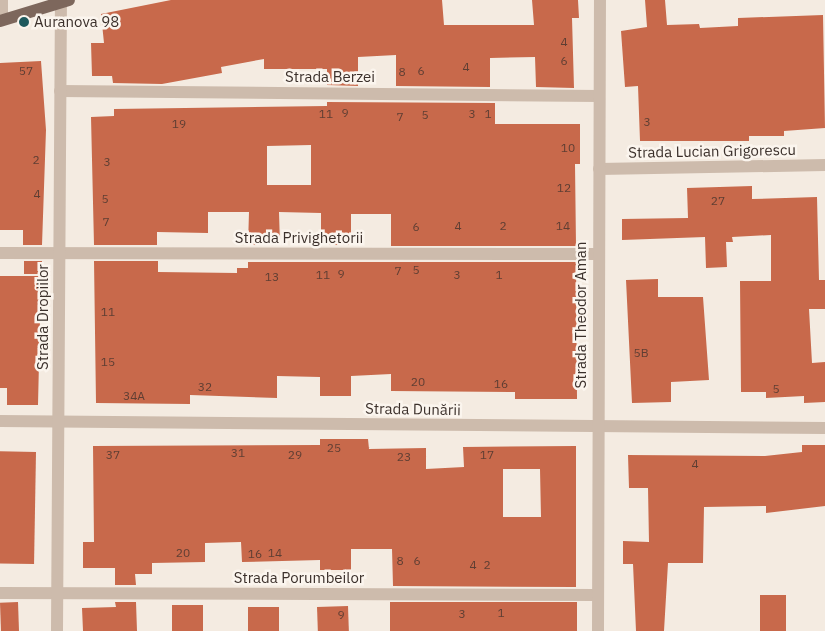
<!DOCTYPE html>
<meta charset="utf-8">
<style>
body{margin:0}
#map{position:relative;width:825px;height:631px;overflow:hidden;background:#f4ebe1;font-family:"IBM Plex Sans",sans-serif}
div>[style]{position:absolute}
.building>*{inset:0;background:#c8694b;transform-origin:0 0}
.minor>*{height:12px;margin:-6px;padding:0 6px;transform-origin:6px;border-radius:6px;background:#cdbbac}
.major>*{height:12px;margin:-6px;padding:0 6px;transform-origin:6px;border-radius:6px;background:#7d675c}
.dots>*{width:14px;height:14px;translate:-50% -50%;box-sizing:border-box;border:2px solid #fbf5ee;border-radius:50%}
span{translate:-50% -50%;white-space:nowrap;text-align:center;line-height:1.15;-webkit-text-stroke:5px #fbf5ee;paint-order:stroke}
.number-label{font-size:12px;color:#5e3e33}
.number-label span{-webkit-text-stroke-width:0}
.poi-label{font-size:15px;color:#3b302b}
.left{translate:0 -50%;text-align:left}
.street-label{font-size:15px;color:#3b302b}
</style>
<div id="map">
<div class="building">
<div style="clip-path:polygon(171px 0,442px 0,444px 25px,534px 25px,532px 0,578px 0,579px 18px,572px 18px,574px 88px,536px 87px,535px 57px,490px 58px,490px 87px,396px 86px,396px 55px,358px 57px,358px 86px,327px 85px,327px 69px,264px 69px,264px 59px,221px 67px,222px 73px,162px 84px,113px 83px,112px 76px,92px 76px,91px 43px,104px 43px,101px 14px)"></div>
<div style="clip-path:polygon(645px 0,665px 0,667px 25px,699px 24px,700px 28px,738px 26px,738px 18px,823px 15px,825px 128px,784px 131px,784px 136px,749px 136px,749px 141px,640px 141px,638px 86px,625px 87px,621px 31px,647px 27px)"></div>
<div style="clip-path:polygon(41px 61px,46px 130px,42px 245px,23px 245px,23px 230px,0 230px,0 63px)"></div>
<div style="clip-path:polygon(evenodd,327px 102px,495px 103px,495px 124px,580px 124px,580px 164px,575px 164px,576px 246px,391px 246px,391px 214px,351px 214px,351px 245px,321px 245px,321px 213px,279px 212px,280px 245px,248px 245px,249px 212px,208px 212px,208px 233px,157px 232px,157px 245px,94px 245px,91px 117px,114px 116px,114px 109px,327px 106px,327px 102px,311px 145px,311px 185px,267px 185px,267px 146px,311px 145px)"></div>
<div style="clip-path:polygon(752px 186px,752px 199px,817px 197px,819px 280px,825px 280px,825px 309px,809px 309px,812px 363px,825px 362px,825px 402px,804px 403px,804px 396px,766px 398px,766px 392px,741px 392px,740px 281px,771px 281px,771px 235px,732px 237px,733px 242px,726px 242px,727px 267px,706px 268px,705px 237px,622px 240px,622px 219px,688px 218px,687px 188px)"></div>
<div style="left:24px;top:261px;width:18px;height:13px"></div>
<div style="clip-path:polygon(94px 261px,158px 261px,158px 272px,237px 273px,237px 268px,248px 268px,248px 262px,576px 262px,577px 399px,515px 399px,515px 392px,391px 391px,391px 374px,351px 376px,351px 396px,320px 396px,320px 377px,277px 376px,277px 398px,190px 395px,190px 404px,96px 403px)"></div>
<div style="clip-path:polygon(0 276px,41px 276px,38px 405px,7px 405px,7px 388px,0 388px)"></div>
<div style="clip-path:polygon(658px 279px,658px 297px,703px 297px,709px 380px,671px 382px,671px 402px,632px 403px,626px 280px)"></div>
<div style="clip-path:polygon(evenodd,320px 439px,368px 439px,369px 449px,426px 448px,426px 469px,464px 467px,463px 447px,576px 446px,576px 587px,393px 586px,392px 549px,351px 549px,351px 570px,320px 570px,320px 560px,242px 562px,241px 542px,205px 543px,205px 562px,152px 563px,152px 574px,135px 574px,136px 585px,115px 585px,115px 568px,83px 568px,83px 542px,94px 542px,93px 446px,320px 445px,320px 439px,503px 469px,540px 469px,541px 517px,503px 517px,503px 469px)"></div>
<div style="clip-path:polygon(802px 445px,825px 445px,825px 506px,766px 513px,766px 506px,704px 507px,703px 563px,668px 563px,664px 631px,636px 631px,633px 564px,623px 564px,623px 541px,649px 542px,648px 488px,629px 488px,628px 455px,765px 456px,802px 452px)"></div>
<div style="left:36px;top:452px;width:112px;height:36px;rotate:91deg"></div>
<div style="left:760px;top:595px;width:26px;height:36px"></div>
<div style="left:18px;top:602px;width:29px;height:18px;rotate:88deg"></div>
<div style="clip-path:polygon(115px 602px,136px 602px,137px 631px,83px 631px,82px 608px,116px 607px)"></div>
<div style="left:390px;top:602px;width:187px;height:29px"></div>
<div style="left:172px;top:605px;width:31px;height:26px"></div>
<div style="left:348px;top:606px;width:25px;height:31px;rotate:88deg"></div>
<div style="left:248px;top:607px;width:31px;height:24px"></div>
</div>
<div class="minor">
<div style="left:2px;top:0;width:20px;rotate:90deg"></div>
<div style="left:60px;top:91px;width:539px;rotate:0.53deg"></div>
<div style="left:599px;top:169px;width:226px;rotate:-1deg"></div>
<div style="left:0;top:253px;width:597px;rotate:0.1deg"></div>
<div style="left:0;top:421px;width:825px;rotate:0.49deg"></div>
<div style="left:0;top:593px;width:598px;rotate:0.19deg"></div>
<div style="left:57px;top:631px;width:629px;rotate:-89.64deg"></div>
<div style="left:598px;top:631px;width:631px;rotate:-89.82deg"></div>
</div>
<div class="major">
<div style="left:0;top:21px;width:72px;rotate:-16.9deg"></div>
</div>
<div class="dots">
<div style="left:24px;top:22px;background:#1f5a5e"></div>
</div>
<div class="number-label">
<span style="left:564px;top:42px">4</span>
<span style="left:564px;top:61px">6</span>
<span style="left:466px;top:67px">4</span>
<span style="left:26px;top:71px">57</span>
<span style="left:421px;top:71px">6</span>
<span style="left:402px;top:72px">8</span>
<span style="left:345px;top:113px">9</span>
<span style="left:326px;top:114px">11</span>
<span style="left:472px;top:114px">3</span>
<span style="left:488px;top:114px">1</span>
<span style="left:425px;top:115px">5</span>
<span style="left:400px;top:117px">7</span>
<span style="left:647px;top:122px">3</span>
<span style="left:179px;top:124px">19</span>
<span style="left:568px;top:148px">10</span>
<span style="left:36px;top:160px">2</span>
<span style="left:107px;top:162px">3</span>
<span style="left:564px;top:188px">12</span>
<span style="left:37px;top:194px">4</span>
<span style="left:105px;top:199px">5</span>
<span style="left:718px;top:201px">27</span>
<span style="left:106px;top:222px">7</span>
<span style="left:458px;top:226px">4</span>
<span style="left:503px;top:226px">2</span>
<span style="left:563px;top:226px">14</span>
<span style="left:416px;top:227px">6</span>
<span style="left:416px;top:270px">5</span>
<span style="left:398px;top:271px">7</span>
<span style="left:341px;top:274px">9</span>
<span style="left:323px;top:275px">11</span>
<span style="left:457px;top:275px">3</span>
<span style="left:499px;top:275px">1</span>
<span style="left:272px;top:277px">13</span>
<span style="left:108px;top:312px">11</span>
<span style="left:641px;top:353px">5B</span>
<span style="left:108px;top:362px">15</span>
<span style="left:418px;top:382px">20</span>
<span style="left:501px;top:384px">16</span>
<span style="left:205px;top:387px">32</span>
<span style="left:776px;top:389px">5</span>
<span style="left:134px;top:396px">34A</span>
<span style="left:334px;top:448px">25</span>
<span style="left:238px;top:453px">31</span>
<span style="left:113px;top:455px">37</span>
<span style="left:295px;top:455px">29</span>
<span style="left:487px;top:455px">17</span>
<span style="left:404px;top:457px">23</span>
<span style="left:695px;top:464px">4</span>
<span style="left:183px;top:553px">20</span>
<span style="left:275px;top:553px">14</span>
<span style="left:255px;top:554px">16</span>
<span style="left:400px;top:561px">8</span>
<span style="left:417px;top:561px">6</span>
<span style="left:473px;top:565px">4</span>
<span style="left:487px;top:565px">2</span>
<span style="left:501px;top:613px">1</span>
<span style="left:462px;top:614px">3</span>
<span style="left:341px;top:615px">9</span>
</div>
<div class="poi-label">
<span class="left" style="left:34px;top:22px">Auranova 98</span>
</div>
<div class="street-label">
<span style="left:330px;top:77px">Strada Berzei</span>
<span style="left:712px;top:151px;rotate:-1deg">Strada Lucian Grigorescu</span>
<span style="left:299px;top:238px">Strada Privighetorii</span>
<span style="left:581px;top:315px;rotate:-90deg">Strada Theodor Aman</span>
<span style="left:43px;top:317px;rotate:-90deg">Strada Dropiilor</span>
<span style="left:413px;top:409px;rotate:1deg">Strada Dunării</span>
<span style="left:299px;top:578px">Strada Porumbeilor</span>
</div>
</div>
